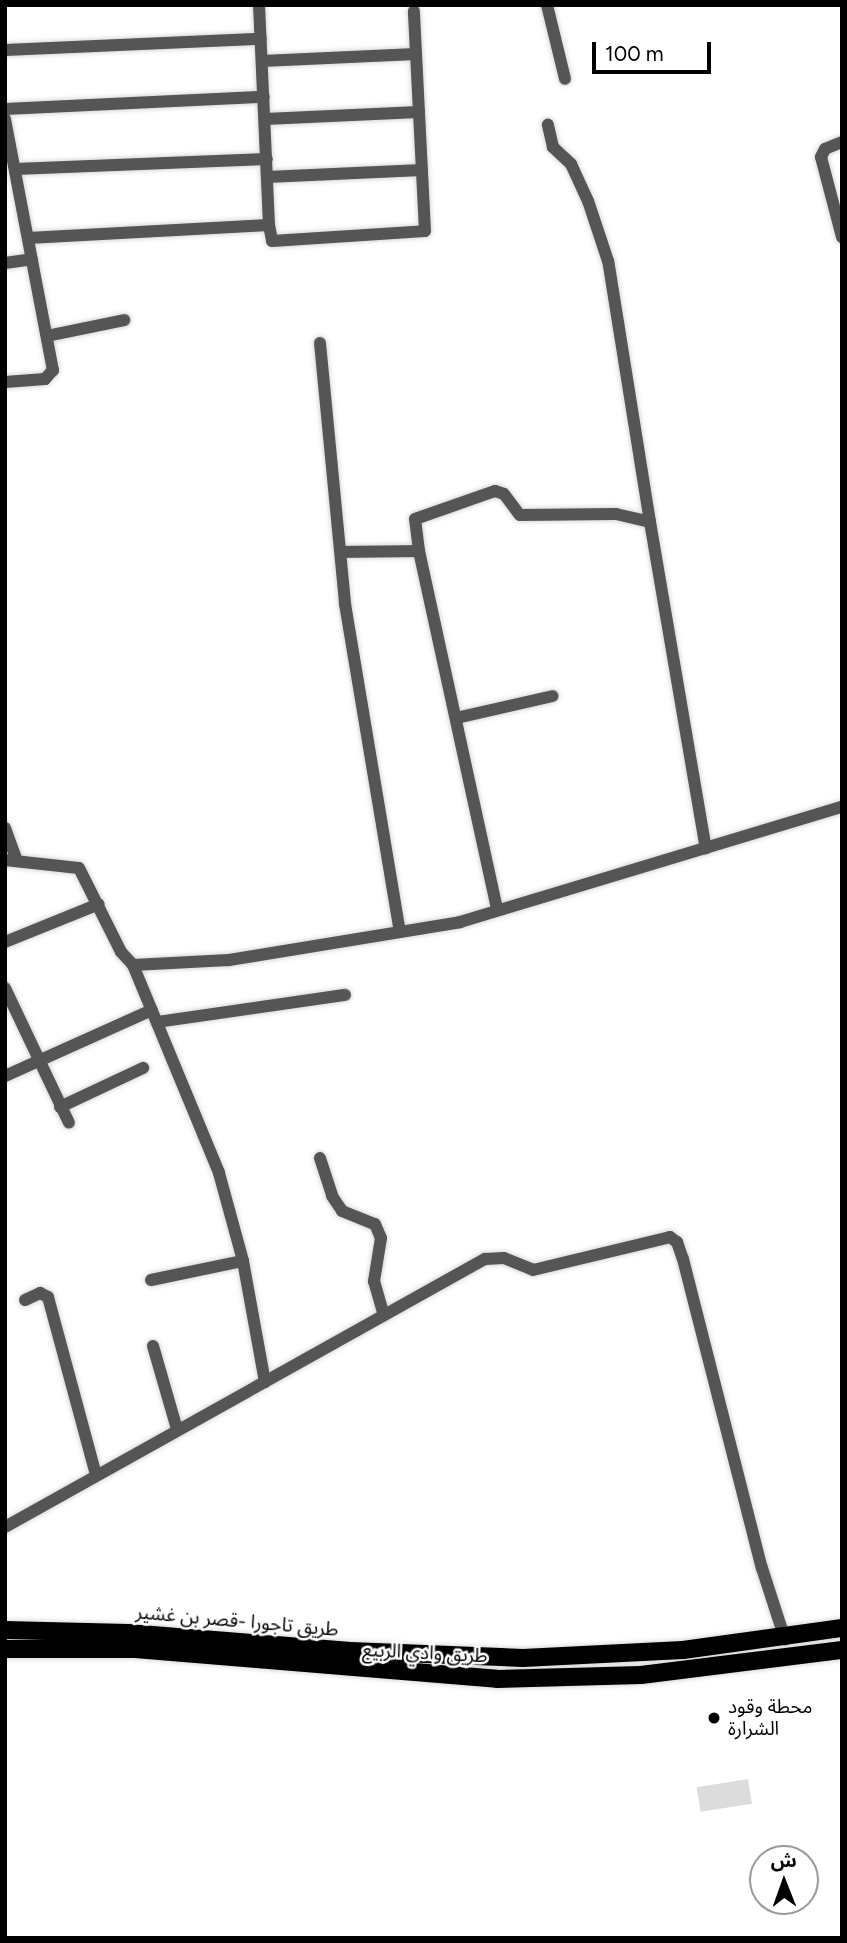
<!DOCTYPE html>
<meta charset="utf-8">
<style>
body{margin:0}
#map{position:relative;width:847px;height:1943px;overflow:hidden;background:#fff;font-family:Figtree,"Noto Sans Arabic",sans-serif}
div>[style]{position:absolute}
.green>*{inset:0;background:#dcdcdc;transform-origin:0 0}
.roads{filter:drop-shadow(0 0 2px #dbdbdb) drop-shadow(0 0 2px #dbdbdb)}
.minor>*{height:12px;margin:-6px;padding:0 6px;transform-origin:6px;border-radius:6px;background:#555}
.highway>*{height:18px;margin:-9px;padding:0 9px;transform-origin:9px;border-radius:9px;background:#000}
.dots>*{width:19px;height:19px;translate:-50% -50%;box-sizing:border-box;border:4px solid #fff;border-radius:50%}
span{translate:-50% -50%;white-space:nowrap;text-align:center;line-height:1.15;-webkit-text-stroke:5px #fff;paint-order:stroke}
.street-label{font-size:19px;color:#000}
.poi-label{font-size:19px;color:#000}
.left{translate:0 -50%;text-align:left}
.frame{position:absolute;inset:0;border:7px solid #000;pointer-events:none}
.north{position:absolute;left:749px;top:1845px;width:70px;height:70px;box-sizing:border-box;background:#fff;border:2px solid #999;border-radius:50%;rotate:359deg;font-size:19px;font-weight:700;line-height:28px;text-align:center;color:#000}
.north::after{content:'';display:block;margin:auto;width:24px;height:32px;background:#000;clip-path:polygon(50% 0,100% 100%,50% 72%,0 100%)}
.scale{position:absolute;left:592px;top:42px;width:119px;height:32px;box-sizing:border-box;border:4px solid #000;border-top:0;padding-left:9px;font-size:21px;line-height:24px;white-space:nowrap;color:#000;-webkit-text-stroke:5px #fff;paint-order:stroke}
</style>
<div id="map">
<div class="green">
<div style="left:748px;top:1779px;width:25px;height:52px;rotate:81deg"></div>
</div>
<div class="roads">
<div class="minor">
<div style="left:547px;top:5px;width:76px;rotate:76.3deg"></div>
<div style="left:5px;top:50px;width:256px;rotate:-2.5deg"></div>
<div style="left:262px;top:61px;width:154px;rotate:-2.6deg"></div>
<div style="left:5px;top:109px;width:259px;rotate:-2.7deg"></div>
<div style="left:5px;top:119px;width:256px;rotate:79.2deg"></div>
<div style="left:53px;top:370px;width:12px;rotate:132deg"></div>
<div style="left:45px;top:379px;width:40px;rotate:175.7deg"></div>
<div style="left:265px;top:119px;width:154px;rotate:-2.6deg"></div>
<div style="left:842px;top:142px;width:18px;rotate:158deg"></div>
<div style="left:825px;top:149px;width:9px;rotate:117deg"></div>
<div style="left:821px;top:157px;width:83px;rotate:75.3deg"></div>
<div style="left:15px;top:169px;width:252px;rotate:-2.3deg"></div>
<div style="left:267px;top:177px;width:155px;rotate:-2.6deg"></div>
<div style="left:269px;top:225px;width:16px;rotate:79deg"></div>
<div style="left:272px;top:241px;width:153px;rotate:-3.7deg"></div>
<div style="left:425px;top:231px;width:220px;rotate:-92.9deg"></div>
<div style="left:28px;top:238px;width:241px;rotate:-3.1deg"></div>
<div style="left:269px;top:225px;width:220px;rotate:-92.6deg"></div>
<div style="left:5px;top:263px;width:27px;rotate:-8deg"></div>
<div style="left:47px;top:336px;width:79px;rotate:-11.7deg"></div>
<div style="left:320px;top:343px;width:262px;rotate:84.5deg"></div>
<div style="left:345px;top:604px;width:332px;rotate:80.5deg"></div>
<div style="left:650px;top:522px;width:331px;rotate:80.3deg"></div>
<div style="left:419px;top:551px;width:32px;rotate:-97deg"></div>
<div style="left:415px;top:519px;width:85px;rotate:-19.3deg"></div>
<div style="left:495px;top:491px;width:9px;rotate:18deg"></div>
<div style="left:504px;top:494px;width:26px;rotate:53deg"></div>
<div style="left:520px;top:515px;width:96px;rotate:-0.6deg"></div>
<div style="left:616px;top:514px;width:35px;rotate:13deg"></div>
<div style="left:650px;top:522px;width:264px;rotate:-99.1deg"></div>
<div style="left:608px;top:261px;width:63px;rotate:-108.4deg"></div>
<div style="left:588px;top:201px;width:41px;rotate:-114.7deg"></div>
<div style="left:571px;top:164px;width:25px;rotate:-137deg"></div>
<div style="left:553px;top:147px;width:23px;rotate:-103deg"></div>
<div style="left:341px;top:552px;width:78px;rotate:-0.7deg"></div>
<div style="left:419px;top:551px;width:367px;rotate:77.7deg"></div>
<div style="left:456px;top:718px;width:99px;rotate:-12.8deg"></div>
<div style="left:5px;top:828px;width:35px;rotate:70deg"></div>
<div style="left:5px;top:860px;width:74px;rotate:6.2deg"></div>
<div style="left:79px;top:868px;width:94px;rotate:63.4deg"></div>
<div style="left:121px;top:952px;width:18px;rotate:47deg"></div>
<div style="left:133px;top:965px;width:225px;rotate:67.5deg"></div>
<div style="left:219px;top:1173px;width:91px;rotate:74.7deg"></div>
<div style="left:243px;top:1261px;width:123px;rotate:79.7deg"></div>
<div style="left:5px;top:942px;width:101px;rotate:-22deg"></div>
<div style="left:133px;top:965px;width:96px;rotate:-3deg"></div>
<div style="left:229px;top:960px;width:234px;rotate:-9.3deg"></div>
<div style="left:460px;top:922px;width:399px;rotate:-16.8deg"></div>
<div style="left:5px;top:988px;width:149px;rotate:64.6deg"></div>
<div style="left:157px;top:1022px;width:190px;rotate:-8.2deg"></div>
<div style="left:5px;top:1076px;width:161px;rotate:-24.2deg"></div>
<div style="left:60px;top:1107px;width:92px;rotate:-25.2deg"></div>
<div style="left:320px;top:1158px;width:40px;rotate:72deg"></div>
<div style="left:332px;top:1196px;width:18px;rotate:56deg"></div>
<div style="left:342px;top:1211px;width:35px;rotate:22deg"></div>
<div style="left:375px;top:1224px;width:15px;rotate:67deg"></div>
<div style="left:381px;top:1238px;width:44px;rotate:99.2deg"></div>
<div style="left:374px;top:1281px;width:35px;rotate:74deg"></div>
<div style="left:151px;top:1280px;width:94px;rotate:-11.7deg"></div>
<div style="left:25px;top:1300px;width:17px;rotate:-25deg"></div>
<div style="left:40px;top:1293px;width:9px;rotate:27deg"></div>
<div style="left:48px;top:1297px;width:184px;rotate:74.9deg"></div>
<div style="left:153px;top:1346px;width:86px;rotate:73.9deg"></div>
<div style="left:5px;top:1527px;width:550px;rotate:-29.18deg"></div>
<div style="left:485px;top:1259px;width:19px;rotate:-3deg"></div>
<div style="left:504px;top:1258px;width:31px;rotate:22deg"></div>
<div style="left:533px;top:1270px;width:141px;rotate:-13.5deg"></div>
<div style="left:670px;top:1237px;width:9px;rotate:36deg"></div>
<div style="left:677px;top:1242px;width:18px;rotate:71deg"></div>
<div style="left:683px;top:1259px;width:319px;rotate:75.7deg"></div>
<div style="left:762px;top:1568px;width:75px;rotate:72.1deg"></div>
</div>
<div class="highway">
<div style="left:5px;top:1630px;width:123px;rotate:1.4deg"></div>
<div style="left:128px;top:1633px;width:223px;rotate:4.6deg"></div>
<div style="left:350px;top:1651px;width:173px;rotate:2.3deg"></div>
<div style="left:523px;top:1658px;width:160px;rotate:-2.9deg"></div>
<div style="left:683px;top:1650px;width:161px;rotate:-7.9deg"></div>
<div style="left:5px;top:1649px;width:130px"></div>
<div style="left:135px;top:1649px;width:363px;rotate:4.7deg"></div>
<div style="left:497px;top:1679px;width:144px;rotate:-1.6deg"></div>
<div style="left:641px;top:1675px;width:203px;rotate:-7.1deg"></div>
</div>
</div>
<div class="dots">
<div style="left:714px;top:1718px;background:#000"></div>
</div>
<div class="street-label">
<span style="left:237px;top:1621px;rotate:5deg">طريق تاجورا -قصر بن غشير</span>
<span style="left:425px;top:1653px;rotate:3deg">طريق وادي الربيع</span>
</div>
<div class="poi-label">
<span class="left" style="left:728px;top:1718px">محطة وقود<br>الشرارة</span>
</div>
<div class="frame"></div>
<div class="north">ش</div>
<div class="scale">100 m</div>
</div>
